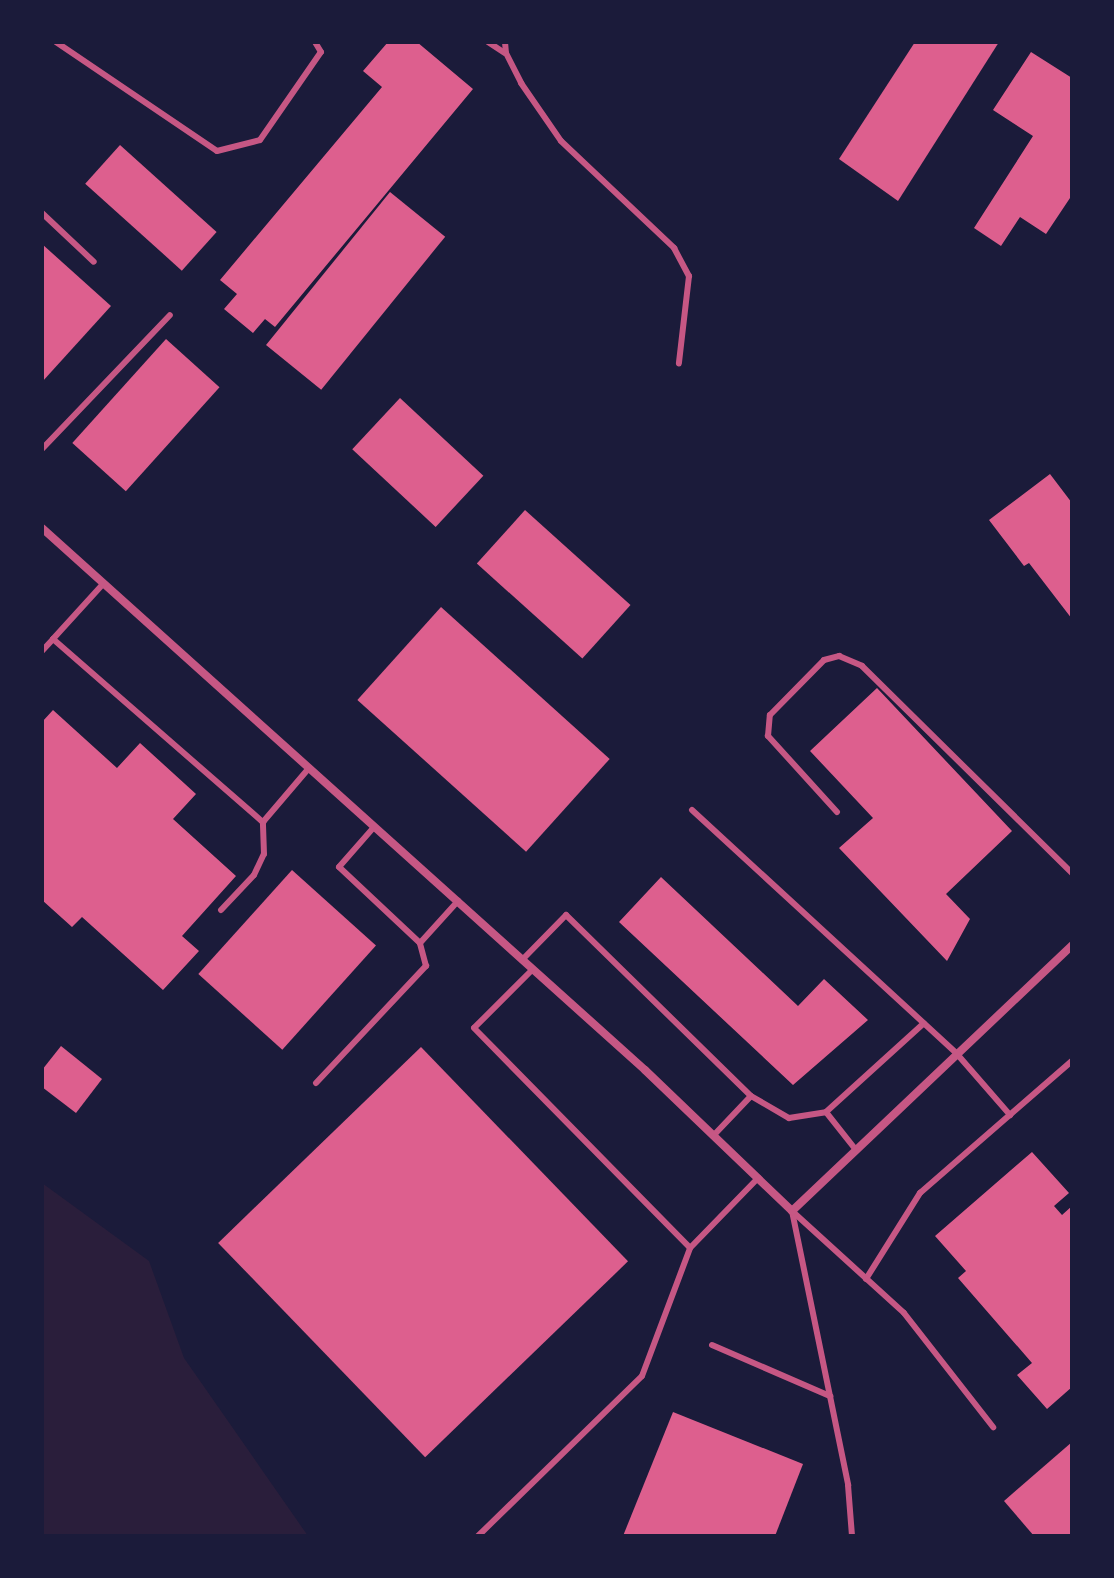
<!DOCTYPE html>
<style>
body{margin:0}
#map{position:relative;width:1114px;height:1578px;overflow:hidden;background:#1b1b3a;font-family:"Golos Text",sans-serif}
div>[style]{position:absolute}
.green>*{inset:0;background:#2a1e3b}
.building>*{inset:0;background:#dd5f8e;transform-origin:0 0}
.service>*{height:6px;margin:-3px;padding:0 3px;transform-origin:3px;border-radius:3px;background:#c65784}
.minor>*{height:8px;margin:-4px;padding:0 4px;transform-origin:4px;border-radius:4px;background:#c65784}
span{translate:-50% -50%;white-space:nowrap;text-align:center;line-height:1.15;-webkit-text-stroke:8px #1b1b3a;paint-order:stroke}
.frame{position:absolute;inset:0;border:44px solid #1b1b3a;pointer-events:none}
</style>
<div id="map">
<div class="green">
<div style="clip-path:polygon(42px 1183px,149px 1261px,184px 1358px,308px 1536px,42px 1536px)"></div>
</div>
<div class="building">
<div style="clip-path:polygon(388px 42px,417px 42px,473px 89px,275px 327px,265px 319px,253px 333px,224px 309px,237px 294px,220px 280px,382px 87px,363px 71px)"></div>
<div style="clip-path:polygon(915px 42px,999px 42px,898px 201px,839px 159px)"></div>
<div style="clip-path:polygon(1031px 52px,1072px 78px,1072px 195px,1046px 234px,1020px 217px,1001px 246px,974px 228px,1033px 136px,993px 110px)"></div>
<div style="left:120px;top:145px;width:130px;height:52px;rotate:42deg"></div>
<div style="left:390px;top:192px;width:71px;height:197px;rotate:39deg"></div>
<div style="clip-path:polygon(42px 244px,111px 306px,42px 382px)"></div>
<div style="left:166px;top:339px;width:72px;height:140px;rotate:42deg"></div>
<div style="left:400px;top:398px;width:114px;height:70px;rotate:43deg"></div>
<div style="clip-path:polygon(1050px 474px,1072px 503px,1072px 619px,1029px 563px,1024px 566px,989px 520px)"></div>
<div style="left:525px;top:510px;width:142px;height:72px;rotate:42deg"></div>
<div style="left:441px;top:607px;width:227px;height:125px;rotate:42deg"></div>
<div style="clip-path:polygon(877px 688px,1012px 831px,946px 894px,970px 919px,947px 961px,839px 848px,873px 818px,810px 751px)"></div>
<div style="clip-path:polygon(53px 710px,117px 768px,140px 743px,196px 794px,173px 819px,236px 876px,182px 936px,199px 951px,163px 990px,82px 917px,72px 927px,42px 900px,42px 722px)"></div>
<div style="left:292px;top:870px;width:113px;height:140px;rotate:42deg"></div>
<div style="clip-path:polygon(661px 877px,798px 1006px,824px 979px,868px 1020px,793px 1085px,619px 922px)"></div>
<div style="clip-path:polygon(61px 1046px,102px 1079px,76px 1113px,42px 1087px,42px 1070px)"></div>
<div style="left:421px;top:1047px;width:298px;height:282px;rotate:46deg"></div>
<div style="clip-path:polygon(1032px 1152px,1069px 1193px,1054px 1206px,1062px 1215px,1072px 1206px,1072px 1387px,1047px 1409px,1017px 1375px,1032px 1363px,958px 1278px,966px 1271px,935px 1236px)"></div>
<div style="clip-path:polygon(673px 1412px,803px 1464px,775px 1536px,623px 1536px)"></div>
<div style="clip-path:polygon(1072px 1442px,1072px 1536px,1034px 1536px,1004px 1501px)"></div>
</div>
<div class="service">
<div style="left:56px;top:42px;width:194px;rotate:34.1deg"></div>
<div style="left:217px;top:151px;width:44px;rotate:-14.3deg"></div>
<div style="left:260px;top:140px;width:107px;rotate:-55.3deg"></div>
<div style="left:321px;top:52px;width:12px;rotate:-121deg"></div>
<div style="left:488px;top:42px;width:20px;rotate:33deg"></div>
<div style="left:505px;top:42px;width:11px;rotate:85deg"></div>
<div style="left:506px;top:53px;width:34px;rotate:63deg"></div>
<div style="left:521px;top:83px;width:70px;rotate:55.4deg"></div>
<div style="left:561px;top:141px;width:156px;rotate:43.4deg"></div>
<div style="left:674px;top:248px;width:32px;rotate:62deg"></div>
<div style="left:689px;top:276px;width:88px;rotate:96.6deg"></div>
<div style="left:42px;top:213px;width:71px;rotate:43.3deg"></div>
<div style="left:42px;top:449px;width:185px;rotate:-46.3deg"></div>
<div style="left:103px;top:584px;width:74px;rotate:132.3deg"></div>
<div style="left:53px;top:639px;width:279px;rotate:41.1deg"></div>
<div style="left:263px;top:822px;width:71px;rotate:-49.6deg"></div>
<div style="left:42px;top:651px;width:16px;rotate:-47deg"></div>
<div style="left:692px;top:810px;width:360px;rotate:42.6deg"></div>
<div style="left:957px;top:1054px;width:81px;rotate:49deg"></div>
<div style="left:837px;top:812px;width:103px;rotate:-132.2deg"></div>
<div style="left:768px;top:736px;width:21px;rotate:-85deg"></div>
<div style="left:770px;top:715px;width:77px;rotate:-45.5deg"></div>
<div style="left:824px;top:660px;width:16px;rotate:-15deg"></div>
<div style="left:839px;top:656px;width:25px;rotate:23deg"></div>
<div style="left:862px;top:666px;width:295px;rotate:44.6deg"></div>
<div style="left:221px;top:910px;width:48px;rotate:-46.7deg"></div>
<div style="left:254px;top:875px;width:23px;rotate:-65deg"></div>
<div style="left:264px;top:854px;width:32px;rotate:-92deg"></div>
<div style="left:420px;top:943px;width:57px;rotate:-47.9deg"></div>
<div style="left:522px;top:960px;width:63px;rotate:-45.6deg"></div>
<div style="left:566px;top:915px;width:259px;rotate:44.4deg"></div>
<div style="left:751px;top:1096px;width:44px;rotate:30.1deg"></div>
<div style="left:789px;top:1118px;width:37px;rotate:-9deg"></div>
<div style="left:533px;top:969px;width:83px;rotate:135deg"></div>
<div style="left:474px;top:1028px;width:308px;rotate:45.5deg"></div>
<div style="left:316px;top:1083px;width:161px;rotate:-46.8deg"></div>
<div style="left:426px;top:966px;width:24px;rotate:-105deg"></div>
<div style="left:420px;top:943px;width:111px;rotate:-136.8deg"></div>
<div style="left:339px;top:867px;width:53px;rotate:-48.8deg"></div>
<div style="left:713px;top:1136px;width:55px;rotate:-46.5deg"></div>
<div style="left:856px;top:1150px;width:48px;rotate:-128.3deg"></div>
<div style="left:826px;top:1112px;width:132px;rotate:-42.2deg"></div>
<div style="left:792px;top:1211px;width:280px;rotate:78.4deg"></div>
<div style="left:848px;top:1485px;width:51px;rotate:85.5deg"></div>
<div style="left:792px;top:1211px;width:151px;rotate:42.3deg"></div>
<div style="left:904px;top:1313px;width:145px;rotate:52deg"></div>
<div style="left:866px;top:1279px;width:102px;rotate:-57.9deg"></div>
<div style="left:920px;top:1193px;width:201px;rotate:-41deg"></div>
<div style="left:712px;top:1345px;width:129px;rotate:23.4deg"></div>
<div style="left:478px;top:1536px;width:229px;rotate:-44.3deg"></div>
<div style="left:642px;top:1376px;width:137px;rotate:-69.4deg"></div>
<div style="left:690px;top:1248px;width:98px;rotate:-45.8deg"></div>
</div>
<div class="minor">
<div style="left:42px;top:528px;width:811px;rotate:41.95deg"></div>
<div style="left:645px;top:1070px;width:204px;rotate:43.8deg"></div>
<div style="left:792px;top:1211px;width:386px;rotate:-43.5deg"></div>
</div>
<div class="frame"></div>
</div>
